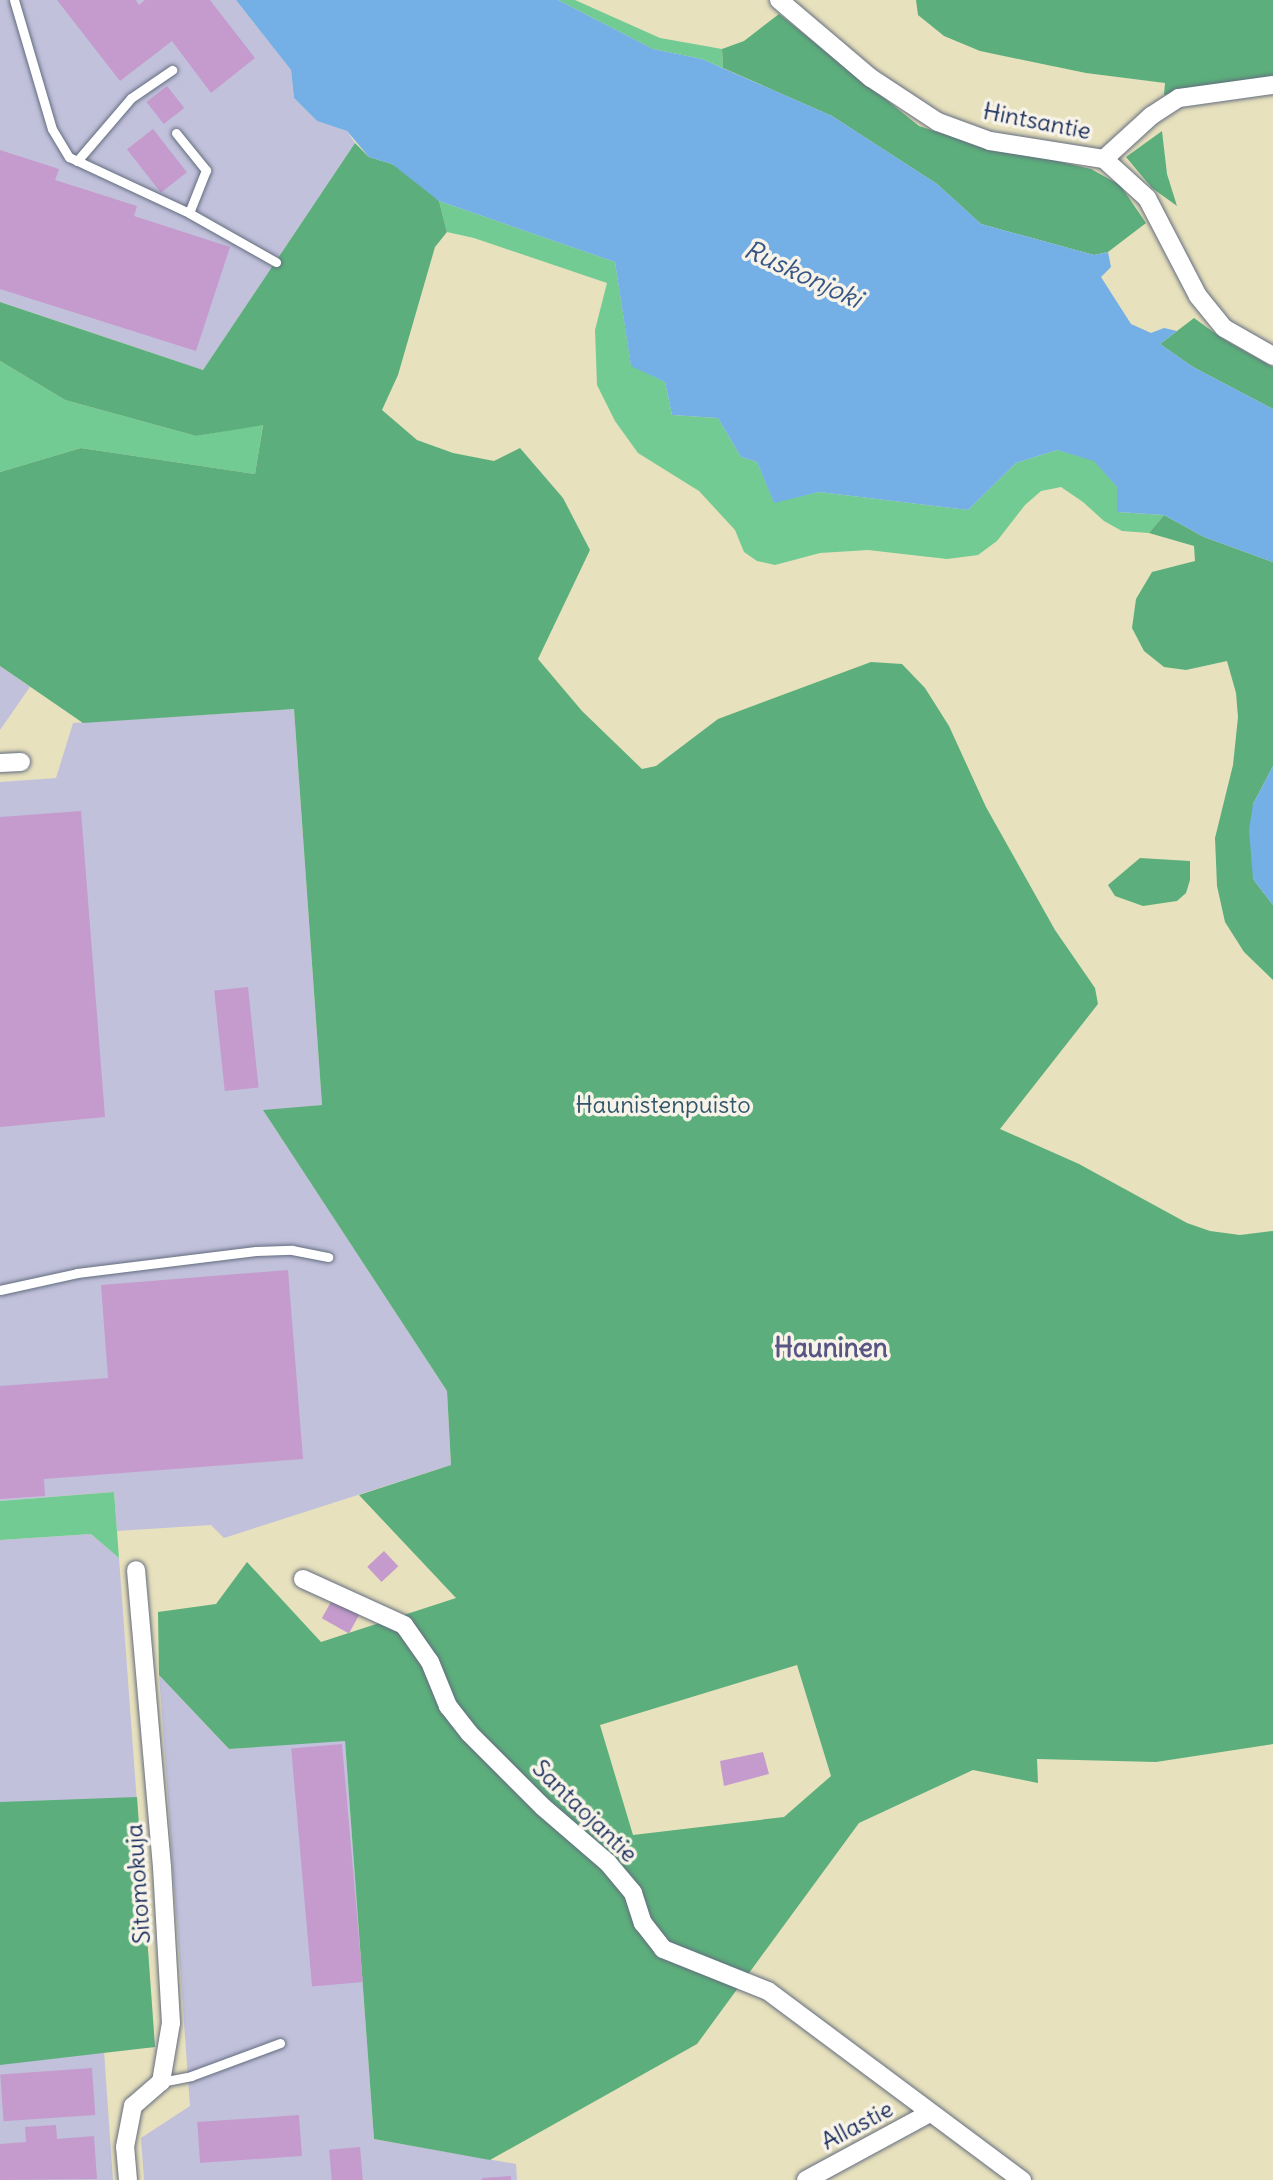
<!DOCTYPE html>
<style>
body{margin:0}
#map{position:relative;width:1273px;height:2180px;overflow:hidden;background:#e8e1bd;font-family:Delius,sans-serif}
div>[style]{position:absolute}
.industrial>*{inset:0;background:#c2c1dc}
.green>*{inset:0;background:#71cb92}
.forest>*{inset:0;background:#5caf7c}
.water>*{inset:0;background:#74afe5}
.building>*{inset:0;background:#c49bcc;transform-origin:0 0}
.roads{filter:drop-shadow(0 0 2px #636d7f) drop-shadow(0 0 2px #636d7f)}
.lane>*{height:9px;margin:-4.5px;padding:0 4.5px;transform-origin:4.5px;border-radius:4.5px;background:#fff}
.street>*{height:18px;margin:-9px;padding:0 9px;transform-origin:9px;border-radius:9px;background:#fff}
span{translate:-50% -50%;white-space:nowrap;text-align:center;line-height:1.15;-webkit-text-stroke:7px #f7f3e8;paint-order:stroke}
.street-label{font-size:24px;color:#1b2f5e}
.park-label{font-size:24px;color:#30566b}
.water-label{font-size:26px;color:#365586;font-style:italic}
.neighbourhood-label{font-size:26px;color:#565584;font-weight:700}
</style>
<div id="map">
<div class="industrial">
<div style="clip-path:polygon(0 0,236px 0,291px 70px,294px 98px,317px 121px,347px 131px,355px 143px,203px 370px,0 302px)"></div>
<div style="clip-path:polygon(0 666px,30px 687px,0 730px)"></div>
<div style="clip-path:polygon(294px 709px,322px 1105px,264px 1111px,447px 1391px,451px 1465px,224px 1538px,211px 1525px,117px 1531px,114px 1492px,0 1501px,0 782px,56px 778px,73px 723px)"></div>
<div style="clip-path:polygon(91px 1534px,119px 1558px,155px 2047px,104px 2051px,113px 2180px,0 2180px,0 1540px)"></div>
<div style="clip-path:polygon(159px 1675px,229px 1749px,345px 1740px,374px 2139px,516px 2164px,517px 2180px,144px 2180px,141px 2138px,190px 2106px)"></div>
</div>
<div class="green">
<div style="clip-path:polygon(558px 0,575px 0,660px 38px,722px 49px,723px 68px,702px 59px,653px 49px)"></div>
<div style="clip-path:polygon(439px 201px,615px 262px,631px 365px,665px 382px,672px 415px,718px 418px,741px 457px,757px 462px,774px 502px,819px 492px,968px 510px,1016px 463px,1057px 450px,1094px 460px,1117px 487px,1117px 512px,1164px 515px,1149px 533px,1122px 531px,1104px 521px,1083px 502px,1061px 487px,1041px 491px,1025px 505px,997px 541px,978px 555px,947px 559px,868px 550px,820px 553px,775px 565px,757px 561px,744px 552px,735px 530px,699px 491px,638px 453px,615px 421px,597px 385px,595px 330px,607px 283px,474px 238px,447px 232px)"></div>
<div style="clip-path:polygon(0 361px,65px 400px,196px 436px,263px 424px,255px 474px,81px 448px,0 472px)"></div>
<div style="clip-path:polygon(114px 1492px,119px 1558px,91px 1534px,0 1540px,0 1501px)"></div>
</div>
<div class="forest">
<div style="clip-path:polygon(916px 0,1273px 0,1273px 79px,1164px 95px,1165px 83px,1086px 73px,980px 51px,944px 36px,918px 15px)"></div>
<div style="clip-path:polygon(779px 14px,919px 126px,953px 137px,1091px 169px,1120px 185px,1146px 223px,1108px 252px,1094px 255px,981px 224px,937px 184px,832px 116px,723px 68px,722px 49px,744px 41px)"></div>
<div style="clip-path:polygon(1162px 131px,1167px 174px,1177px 206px,1152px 188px,1126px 157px)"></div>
<div style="clip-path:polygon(evenodd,355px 143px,369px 157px,392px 164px,410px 175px,439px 201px,447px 232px,435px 247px,398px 375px,382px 410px,417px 440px,453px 453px,494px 461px,520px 448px,563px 498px,590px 550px,538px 659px,582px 711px,642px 769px,656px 766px,718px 719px,871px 662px,902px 664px,925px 688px,949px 726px,986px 807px,1055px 930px,1095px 988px,1098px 1004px,1000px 1129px,1079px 1164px,1187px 1223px,1210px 1231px,1240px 1235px,1273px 1231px,1273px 1744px,1156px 1762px,1037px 1759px,1038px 1783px,973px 1770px,859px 1823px,697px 2044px,490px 2160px,374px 2139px,345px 1741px,229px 1749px,159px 1675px,158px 1612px,216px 1604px,247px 1562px,321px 1642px,456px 1598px,359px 1495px,451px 1465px,447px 1391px,263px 1110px,322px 1105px,294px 709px,83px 723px,0 666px,0 472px,81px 448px,255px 474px,263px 425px,196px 436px,65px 400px,0 361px,0 302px,203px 370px,355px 143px,797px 1665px,831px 1776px,784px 1817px,633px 1835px,600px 1725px,797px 1665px)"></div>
<div style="clip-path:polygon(1194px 318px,1223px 339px,1273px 367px,1273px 409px,1193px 367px,1160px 344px)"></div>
<div style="clip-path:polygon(1164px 515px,1204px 537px,1273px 562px,1273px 766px,1253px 804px,1253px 879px,1273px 905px,1273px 980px,1244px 952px,1225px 922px,1217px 886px,1215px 838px,1233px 765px,1238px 717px,1236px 693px,1227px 661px,1186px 670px,1164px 667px,1144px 651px,1132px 628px,1136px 599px,1152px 572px,1195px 561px,1194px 546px,1149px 533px)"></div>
<div style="clip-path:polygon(1140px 858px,1190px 861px,1190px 880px,1186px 893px,1177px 901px,1143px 906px,1115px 896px,1108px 885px)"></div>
<div style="clip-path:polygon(137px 1797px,155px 2047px,0 2065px,0 1802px)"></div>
</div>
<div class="water">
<div style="clip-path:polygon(236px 0,558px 0,653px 49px,702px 59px,832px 116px,937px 184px,981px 224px,1094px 255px,1108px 252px,1111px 267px,1101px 277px,1131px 324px,1151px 333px,1164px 328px,1177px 331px,1160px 344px,1193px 367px,1273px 409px,1273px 562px,1204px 537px,1164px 515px,1117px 512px,1117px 487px,1094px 461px,1057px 450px,1016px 463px,968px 510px,819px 492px,774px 503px,757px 462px,741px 457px,718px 418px,672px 415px,665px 382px,631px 366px,615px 262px,439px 201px,392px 164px,369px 157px,347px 131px,317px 121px,294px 98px,291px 70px)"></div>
<div style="clip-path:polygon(1273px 766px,1273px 905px,1253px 879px,1249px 830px,1253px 804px)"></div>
</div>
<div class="building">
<div style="clip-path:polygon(57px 0,136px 0,139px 5px,145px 0,210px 0,255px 58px,211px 93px,172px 41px,120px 81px)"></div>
<div style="left:167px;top:86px;width:28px;height:26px;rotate:52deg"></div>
<div style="left:153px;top:129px;width:55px;height:33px;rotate:52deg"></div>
<div style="clip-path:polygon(0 150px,59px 169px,55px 180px,137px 206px,134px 216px,230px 247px,196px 351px,0 289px)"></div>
<div style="clip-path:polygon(81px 811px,105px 1117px,0 1127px,0 817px)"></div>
<div style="left:248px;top:987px;width:101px;height:34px;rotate:84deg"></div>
<div style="clip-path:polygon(288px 1270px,303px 1459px,44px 1479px,45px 1496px,0 1499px,0 1386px,108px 1378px,101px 1285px)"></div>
<div style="left:384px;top:1551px;width:21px;height:23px;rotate:47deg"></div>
<div style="left:332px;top:1600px;width:31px;height:21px;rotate:29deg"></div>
<div style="left:342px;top:1744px;width:239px;height:51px;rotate:85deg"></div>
<div style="clip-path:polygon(763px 1752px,769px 1774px,724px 1786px,720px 1761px)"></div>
<div style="left:92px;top:2068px;width:47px;height:92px;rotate:86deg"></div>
<div style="left:299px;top:2115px;width:41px;height:102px;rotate:86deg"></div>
<div style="clip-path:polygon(56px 2125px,57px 2139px,94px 2136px,97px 2179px,0 2180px,0 2144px,26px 2142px,25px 2127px)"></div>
<div style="left:360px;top:2147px;width:33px;height:31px;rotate:85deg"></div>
<div style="clip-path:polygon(511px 2176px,511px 2180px,482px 2180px,482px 2178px)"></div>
</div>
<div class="roads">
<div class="lane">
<div style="left:14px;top:0;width:134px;rotate:73.6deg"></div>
<div style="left:52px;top:129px;width:33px;rotate:59deg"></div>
<div style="left:69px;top:157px;width:132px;rotate:25deg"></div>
<div style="left:189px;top:213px;width:100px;rotate:29.4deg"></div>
<div style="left:176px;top:133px;width:48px;rotate:51deg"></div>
<div style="left:206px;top:170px;width:46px;rotate:111.6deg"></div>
<div style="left:77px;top:161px;width:83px;rotate:-49.4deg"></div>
<div style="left:131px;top:98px;width:50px;rotate:-34.3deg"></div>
<div style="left:0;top:1290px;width:79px;rotate:-12.4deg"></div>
<div style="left:77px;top:1273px;width:180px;rotate:-7deg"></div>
<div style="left:256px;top:1251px;width:36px;rotate:-2deg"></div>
<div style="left:292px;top:1250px;width:37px;rotate:11deg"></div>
<div style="left:161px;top:2082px;width:31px;rotate:-11deg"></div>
<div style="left:191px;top:2076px;width:95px;rotate:-20.3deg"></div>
</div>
<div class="street">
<div style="left:779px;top:0;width:121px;rotate:40.3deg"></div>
<div style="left:871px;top:78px;width:80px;rotate:33.3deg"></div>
<div style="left:938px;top:122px;width:55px;rotate:20.1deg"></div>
<div style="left:990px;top:141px;width:115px;rotate:9deg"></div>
<div style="left:1104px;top:159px;width:58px;rotate:42.2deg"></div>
<div style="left:1147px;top:198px;width:110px;rotate:62.5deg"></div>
<div style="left:1198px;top:296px;width:41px;rotate:50.9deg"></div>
<div style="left:1224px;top:328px;width:56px;rotate:29.7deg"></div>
<div style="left:1104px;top:159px;width:64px;rotate:-42.5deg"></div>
<div style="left:1151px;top:116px;width:33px;rotate:-33deg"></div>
<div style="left:1179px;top:98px;width:95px;rotate:-7.9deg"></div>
<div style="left:0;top:763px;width:21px;rotate:-3deg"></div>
<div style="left:303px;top:1579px;width:111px;rotate:24.5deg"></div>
<div style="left:404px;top:1625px;width:45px;rotate:54.9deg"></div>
<div style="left:430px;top:1662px;width:48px;rotate:67.8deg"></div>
<div style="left:448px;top:1706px;width:34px;rotate:52deg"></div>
<div style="left:469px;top:1733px;width:105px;rotate:45deg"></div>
<div style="left:543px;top:1807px;width:86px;rotate:40.7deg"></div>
<div style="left:608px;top:1863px;width:39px;rotate:50deg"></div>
<div style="left:633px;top:1893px;width:32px;rotate:72deg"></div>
<div style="left:643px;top:1923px;width:33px;rotate:52deg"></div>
<div style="left:663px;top:1949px;width:113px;rotate:21.8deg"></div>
<div style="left:768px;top:1991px;width:317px;rotate:36.7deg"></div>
<div style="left:128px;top:2180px;width:33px;rotate:-95deg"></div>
<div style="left:125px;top:2147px;width:42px;rotate:-79deg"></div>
<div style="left:133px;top:2106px;width:37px;rotate:-41deg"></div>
<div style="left:161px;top:2082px;width:60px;rotate:-80.4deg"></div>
<div style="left:171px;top:2023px;width:156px;rotate:-93.3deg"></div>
<div style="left:162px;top:1867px;width:298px;rotate:-95deg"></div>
<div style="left:806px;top:2180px;width:141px;rotate:-28.4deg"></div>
</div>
</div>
<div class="street-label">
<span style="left:1037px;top:121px;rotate:11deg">Hintsantie</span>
<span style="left:585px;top:1811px;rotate:44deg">Santaojantie</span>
<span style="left:138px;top:1884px;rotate:-94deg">Sitomokuja</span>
<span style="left:857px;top:2125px;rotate:-28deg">Allastie</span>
</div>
<div class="park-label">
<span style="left:663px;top:1105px">Haunistenpuisto</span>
</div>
<div class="water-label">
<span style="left:803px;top:274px;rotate:25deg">Ruskonjoki</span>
</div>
<div class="neighbourhood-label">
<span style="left:831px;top:1348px">Hauninen</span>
</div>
</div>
